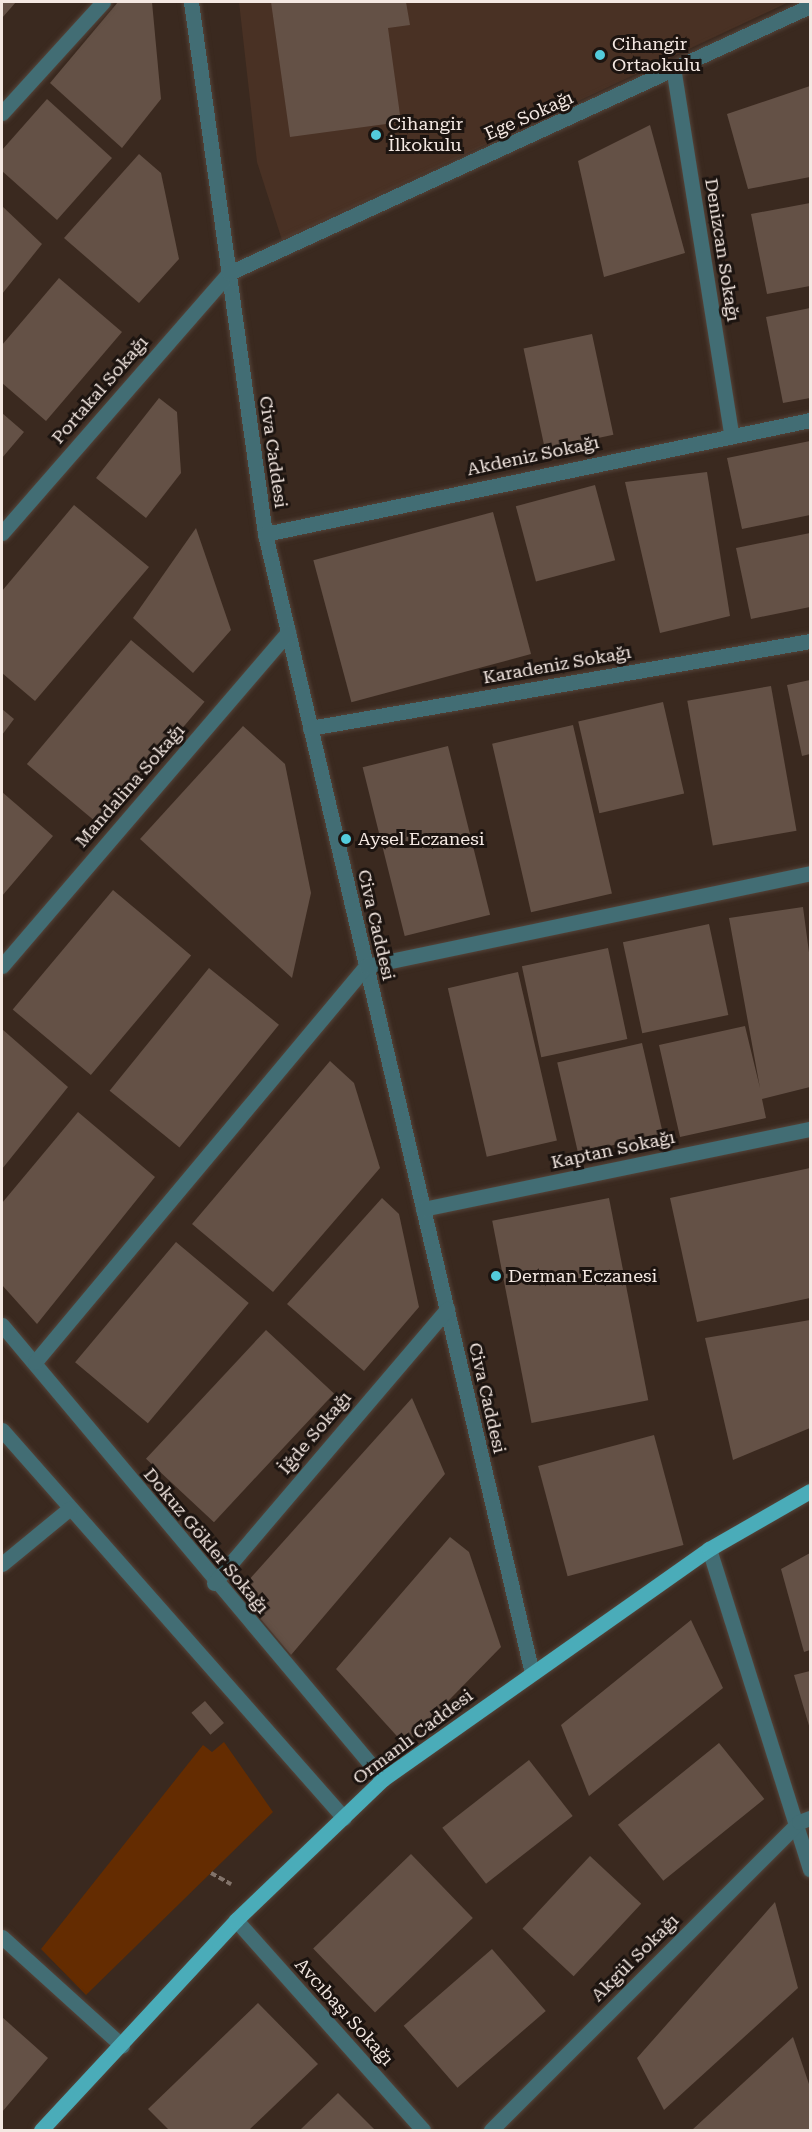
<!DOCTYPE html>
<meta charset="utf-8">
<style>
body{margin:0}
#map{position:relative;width:812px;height:2132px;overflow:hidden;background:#3a291f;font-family:"Roboto Serif",serif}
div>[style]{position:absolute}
.built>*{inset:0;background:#493124}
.green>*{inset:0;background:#642c01}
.building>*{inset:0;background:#645146;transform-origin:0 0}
.path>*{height:4px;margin-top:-2px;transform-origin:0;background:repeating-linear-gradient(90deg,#82736a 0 6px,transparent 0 9px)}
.roads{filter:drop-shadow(0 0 2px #54443a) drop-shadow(0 0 2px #54443a)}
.minor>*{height:15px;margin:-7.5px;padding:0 7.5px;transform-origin:7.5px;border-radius:7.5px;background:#426d74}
.major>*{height:15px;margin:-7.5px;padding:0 7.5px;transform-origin:7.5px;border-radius:7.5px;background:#4aacb9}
.dots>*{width:16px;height:16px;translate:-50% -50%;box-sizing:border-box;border:3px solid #1c1410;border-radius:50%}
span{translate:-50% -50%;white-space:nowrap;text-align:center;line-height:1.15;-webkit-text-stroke:6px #1c1410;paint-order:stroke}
.poi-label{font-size:18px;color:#f4e8e2}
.left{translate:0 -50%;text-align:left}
.street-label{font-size:18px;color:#f4e8e2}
.frame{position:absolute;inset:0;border:3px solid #f4e8e2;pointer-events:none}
</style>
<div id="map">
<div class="built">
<div style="clip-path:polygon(239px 2px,789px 2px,282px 240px,257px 162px)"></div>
</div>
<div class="green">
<div style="clip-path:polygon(224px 1742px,273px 1812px,86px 1995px,41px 1949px,203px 1745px,212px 1752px)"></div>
</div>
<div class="building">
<div style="clip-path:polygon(2px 2px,16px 2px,2px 18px)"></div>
<div style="clip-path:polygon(118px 2px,152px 2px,161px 99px,122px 148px,50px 83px)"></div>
<div style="clip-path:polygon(271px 2px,406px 2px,410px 25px,388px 28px,401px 122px,290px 137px)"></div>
<div style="clip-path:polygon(810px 86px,810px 177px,748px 189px,727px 114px)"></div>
<div style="clip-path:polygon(47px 99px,112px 158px,57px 220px,2px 171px,2px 150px)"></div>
<div style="clip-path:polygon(650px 125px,685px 253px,604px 277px,578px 161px)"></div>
<div style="clip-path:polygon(139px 154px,161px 173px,179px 259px,139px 303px,64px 238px)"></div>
<div style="clip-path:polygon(810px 203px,810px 286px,767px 294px,751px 214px)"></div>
<div style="clip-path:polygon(2px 206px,42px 244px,2px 294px)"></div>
<div style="clip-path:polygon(59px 278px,122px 332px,46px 421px,2px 383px,2px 345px)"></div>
<div style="clip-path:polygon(810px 308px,810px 398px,783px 403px,766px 317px)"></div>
<div style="left:592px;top:334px;width:103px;height:70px;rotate:78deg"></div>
<div style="clip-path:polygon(159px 398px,177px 412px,181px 473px,146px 518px,96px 478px)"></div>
<div style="clip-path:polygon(2px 413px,24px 432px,2px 458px)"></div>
<div style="clip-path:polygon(810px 441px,810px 515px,742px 529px,727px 458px)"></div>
<div style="clip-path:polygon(707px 472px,730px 616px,660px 633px,625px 482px)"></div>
<div style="left:595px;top:485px;width:78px;height:82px;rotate:75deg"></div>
<div style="clip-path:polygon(74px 505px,149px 567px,35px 701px,2px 673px,2px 591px)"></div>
<div style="left:493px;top:512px;width:147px;height:186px;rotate:75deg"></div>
<div style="clip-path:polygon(196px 528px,231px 630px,193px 673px,133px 618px)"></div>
<div style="clip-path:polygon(810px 533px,810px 607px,751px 619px,736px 548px)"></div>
<div style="left:131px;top:640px;width:96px;height:162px;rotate:40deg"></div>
<div style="clip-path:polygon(810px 680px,810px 754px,802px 756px,787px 685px)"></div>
<div style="left:771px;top:686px;width:147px;height:85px;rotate:80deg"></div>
<div style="left:663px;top:702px;width:94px;height:87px;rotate:77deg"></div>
<div style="clip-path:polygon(2px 709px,14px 719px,2px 735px)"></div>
<div style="left:573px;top:725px;width:173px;height:83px;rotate:77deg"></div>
<div style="clip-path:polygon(243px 726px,285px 764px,311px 893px,292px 978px,140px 839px)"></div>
<div style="left:448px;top:746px;width:174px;height:88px;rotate:76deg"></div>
<div style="clip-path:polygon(2px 792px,53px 836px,2px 896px)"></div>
<div style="left:113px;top:890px;width:102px;height:156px;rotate:40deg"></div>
<div style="clip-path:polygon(803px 907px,810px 960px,810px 1087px,762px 1099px,766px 1118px,680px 1137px,659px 1045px,745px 1026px,760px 1088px,729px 918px)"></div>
<div style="left:709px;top:924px;width:93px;height:88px;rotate:78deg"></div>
<div style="left:608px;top:948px;width:93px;height:88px;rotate:78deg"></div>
<div style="left:209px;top:968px;width:90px;height:158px;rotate:39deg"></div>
<div style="left:518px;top:972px;width:173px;height:72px;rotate:77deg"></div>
<div style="clip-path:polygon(2px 1029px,68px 1087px,2px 1169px)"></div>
<div style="left:642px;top:1043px;width:93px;height:87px;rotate:77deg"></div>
<div style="clip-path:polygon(330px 1061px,354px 1083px,380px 1168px,273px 1292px,192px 1224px)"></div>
<div style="clip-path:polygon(78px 1112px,155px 1177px,37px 1324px,2px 1285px,2px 1203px)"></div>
<div style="clip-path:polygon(810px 1168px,810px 1298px,697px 1322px,670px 1198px)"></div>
<div style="clip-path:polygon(382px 1198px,399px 1214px,419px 1307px,364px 1371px,287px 1304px)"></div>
<div style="left:609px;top:1198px;width:206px;height:119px;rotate:79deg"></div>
<div style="left:176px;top:1242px;width:95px;height:157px;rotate:40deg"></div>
<div style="clip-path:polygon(810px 1320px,810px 1428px,733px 1460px,705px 1338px)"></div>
<div style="left:266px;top:1330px;width:93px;height:176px;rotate:43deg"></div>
<div style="clip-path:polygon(412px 1398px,445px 1474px,291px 1655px,238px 1592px)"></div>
<div style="left:654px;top:1435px;width:114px;height:120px;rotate:75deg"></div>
<div style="clip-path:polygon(450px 1537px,469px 1552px,501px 1647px,405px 1745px,336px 1669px)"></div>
<div style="clip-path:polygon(810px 1553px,810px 1650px,804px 1652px,781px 1569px)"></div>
<div style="clip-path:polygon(691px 1620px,723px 1688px,589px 1796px,561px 1725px)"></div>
<div style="clip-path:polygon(810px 1671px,810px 1729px,794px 1675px)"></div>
<div style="left:205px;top:1701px;width:29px;height:18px;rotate:49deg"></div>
<div style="left:719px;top:1743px;width:72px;height:130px;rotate:51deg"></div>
<div style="left:529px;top:1760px;width:71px;height:110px;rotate:52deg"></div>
<div style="left:411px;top:1854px;width:89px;height:136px;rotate:46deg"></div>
<div style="left:590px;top:1856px;width:70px;height:99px;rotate:43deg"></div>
<div style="clip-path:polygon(775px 1902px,798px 1988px,664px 2110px,637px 2058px)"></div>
<div style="left:492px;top:1949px;width:82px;height:117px;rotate:49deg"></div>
<div style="clip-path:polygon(258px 2003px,318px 2064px,249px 2130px,169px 2130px,148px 2109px)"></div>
<div style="clip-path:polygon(2px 2017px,48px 2058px,2px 2112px)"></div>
<div style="clip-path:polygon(793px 2037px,810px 2087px,810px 2130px,692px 2130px)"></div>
<div style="clip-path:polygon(338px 2093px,375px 2130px,300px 2130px)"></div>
</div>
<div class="path">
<div style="left:211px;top:1873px;width:23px;rotate:29deg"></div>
</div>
<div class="roads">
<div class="minor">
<div style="left:191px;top:2px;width:537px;rotate:82.08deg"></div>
<div style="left:265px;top:534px;width:1170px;rotate:76.81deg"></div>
<div style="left:674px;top:73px;width:365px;rotate:81deg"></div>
<div style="left:2px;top:113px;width:150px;rotate:-47.7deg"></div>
<div style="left:2px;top:533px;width:345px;rotate:-48.9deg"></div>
<div style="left:229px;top:273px;width:639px;rotate:-24.68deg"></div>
<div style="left:265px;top:534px;width:557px;rotate:-11.81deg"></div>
<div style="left:310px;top:728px;width:508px;rotate:-9.87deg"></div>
<div style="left:2px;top:966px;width:440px;rotate:-49.4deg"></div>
<div style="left:423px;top:1209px;width:395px;rotate:-11.7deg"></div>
<div style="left:2px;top:1325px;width:593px;rotate:50deg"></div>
<div style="left:35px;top:1362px;width:516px;rotate:-50.11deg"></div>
<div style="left:366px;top:966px;width:454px;rotate:-11.8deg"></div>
<div style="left:2px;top:1430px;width:517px;rotate:48.61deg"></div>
<div style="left:709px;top:1549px;width:336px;rotate:72.5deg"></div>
<div style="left:2px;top:1564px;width:87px;rotate:-39.4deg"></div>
<div style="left:214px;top:1583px;width:360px;rotate:-49.6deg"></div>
<div style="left:236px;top:1920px;width:281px;rotate:48.3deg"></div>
<div style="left:2px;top:1937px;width:162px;rotate:42.2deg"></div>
<div style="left:491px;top:2130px;width:436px;rotate:-45deg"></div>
<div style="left:799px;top:1822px;width:12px;rotate:-20deg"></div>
</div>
<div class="major">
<div style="left:41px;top:2130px;width:287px;rotate:-47.1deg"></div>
<div style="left:236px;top:1920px;width:204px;rotate:-43.8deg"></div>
<div style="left:383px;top:1779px;width:399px;rotate:-35.2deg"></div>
<div style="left:709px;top:1549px;width:116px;rotate:-29.9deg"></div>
</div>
</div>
<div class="dots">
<div style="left:600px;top:55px;background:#53cbdb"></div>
<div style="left:376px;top:135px;background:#53cbdb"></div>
<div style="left:346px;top:839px;background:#53cbdb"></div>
<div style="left:496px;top:1276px;background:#53cbdb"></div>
</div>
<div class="poi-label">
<span class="left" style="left:612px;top:55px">Cihangir<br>Ortaokulu</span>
<span class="left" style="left:388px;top:135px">Cihangir<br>İlkokulu</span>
<span class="left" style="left:358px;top:839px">Aysel Eczanesi</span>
<span class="left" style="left:508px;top:1276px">Derman Eczanesi</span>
</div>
<div class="street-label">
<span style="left:529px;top:116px;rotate:-24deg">Ege Sokağı</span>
<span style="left:722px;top:250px;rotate:81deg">Denizcan Sokağı</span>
<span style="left:100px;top:390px;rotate:-49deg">Portakal Sokağı</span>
<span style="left:273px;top:452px;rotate:82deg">Civa Caddesi</span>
<span style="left:533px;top:456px;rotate:-12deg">Akdeniz Sokağı</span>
<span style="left:557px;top:665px;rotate:-10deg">Karadeniz Sokağı</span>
<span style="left:130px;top:786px;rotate:-49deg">Mandalina Sokağı</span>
<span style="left:376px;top:925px;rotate:77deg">Civa Caddesi</span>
<span style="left:613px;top:1150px;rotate:-12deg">Kaptan Sokağı</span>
<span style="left:487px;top:1398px;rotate:77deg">Civa Caddesi</span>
<span style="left:315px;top:1433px;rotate:-50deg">İğde Sokağı</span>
<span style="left:206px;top:1541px;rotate:50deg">Dokuz Gökler Sokağı</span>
<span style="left:413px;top:1737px;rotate:-37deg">Ormanlı Caddesi</span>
<span style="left:635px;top:1958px;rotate:-45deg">Akgül Sokağı</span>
<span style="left:344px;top:2012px;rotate:48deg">Avcıbaşı Sokağı</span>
</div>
<div class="frame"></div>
</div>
